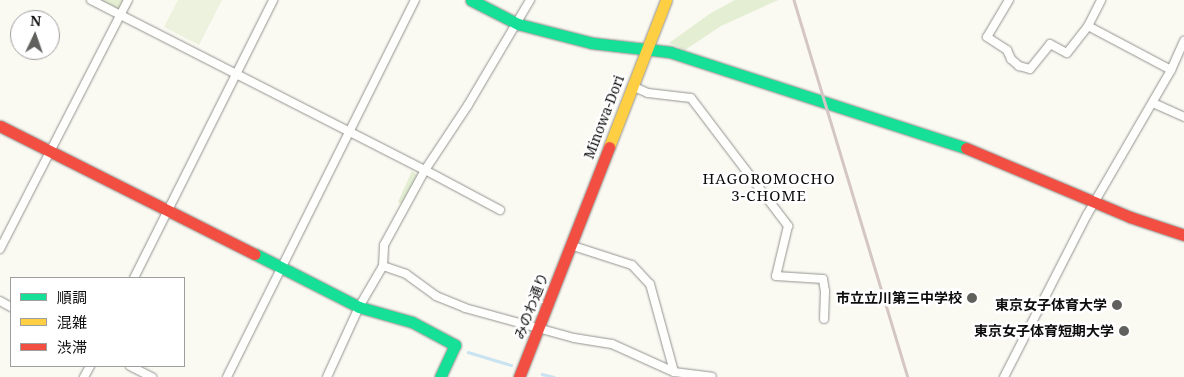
<!DOCTYPE html>
<meta charset="utf-8">
<style>
body{margin:0}
#map{position:relative;width:1184px;height:377px;overflow:hidden;background:#faf9f2;font-family:"Noto Serif","Noto Sans JP",serif}
div>[style]{position:absolute}
.green>*{inset:0;background:#e3eed3}
.pitch>*{inset:0;background:#ecf2dd}
.stream>*{height:2.5px;margin:-1.25px;padding:0 1.25px;transform-origin:1.25px;border-radius:1.25px;background:#cae3f1}
.roads{filter:drop-shadow(0 0 1px #949390) drop-shadow(0 0 1px #949390)}
.street>*{height:8px;margin:-4px;padding:0 4px;transform-origin:4px;border-radius:4px;background:#fefefd}
.fast>*{height:11px;margin:-5.5px;padding:0 5.5px;transform-origin:5.5px;border-radius:5.5px;background:#16e098}
.slow>*{height:11px;margin:-5.5px;padding:0 5.5px;transform-origin:5.5px;border-radius:5.5px;background:#ffcf43}
.jam>*{height:11px;margin:-5.5px;padding:0 5.5px;transform-origin:5.5px;border-radius:5.5px;background:#f24e42}
.rail>*{height:2.5px;margin:-1.25px;padding:0 1.25px;transform-origin:1.25px;border-radius:1.25px;background:#d5c6c6}
.dots>*{width:14px;height:14px;translate:-50% -50%;box-sizing:border-box;border:2px solid #fff;border-radius:50%}
span{translate:-50% -50%;white-space:nowrap;text-align:center;line-height:1.15;-webkit-text-stroke:5px #fff;paint-order:stroke}
.street-label{font-size:14px;color:#0d0d0d}
.poi-label{font-size:14px;color:#0d0d0d;font-weight:700}
.right{translate:-100% -50%;text-align:right}
.neighbourhood-label{font-size:15px;color:#0d0d0d;letter-spacing:1px}
.legend{position:absolute;left:10px;top:277px;width:175px;height:90px;box-sizing:border-box;background:#fff;border:1px solid #9e9e9e;margin:0;padding:6px 9px;list-style:none;font-size:15px;color:#0d0d0d}
.legend li{display:flex;align-items:center;gap:10px;height:25px}
.legend b{width:25px;border:1px solid #9e9e9e}
.north{position:absolute;left:10px;top:10px;width:50px;height:50px;box-sizing:border-box;background:#fff;border:1px solid #9e9e9e;border-radius:50%;rotate:3deg;font-size:14px;font-weight:700;line-height:20px;text-align:center;color:#0d0d0d}
.north::after{content:'';display:block;margin:auto;width:18px;height:22px;background:#60605d;clip-path:polygon(50% 0,100% 100%,50% 72%,0 100%)}
</style>
<div id="map">
<div class="green">
<div style="clip-path:polygon(97px 0,124px 0,119px 10px)"></div>
<div style="clip-path:polygon(735px 0,778px 0,721px 26px,685px 50px,669px 43px,711px 13px)"></div>
<div style="clip-path:polygon(412px 171px,418px 176px,404px 205px,398px 202px)"></div>
</div>
<div class="pitch">
<div style="clip-path:polygon(178px 0,222px 0,199px 45px,164px 27px)"></div>
</div>
<div class="stream">
<div style="left:468px;top:352px;width:45px;rotate:16.8deg"></div>
<div style="left:542px;top:374px;width:12px;rotate:14deg"></div>
</div>
<div class="roads">
<div class="street">
<div style="left:91px;top:0;width:375px;rotate:27deg"></div>
<div style="left:425px;top:170px;width:85px;rotate:28.1deg"></div>
<div style="left:1009px;top:0;width:43px;rotate:120.7deg"></div>
<div style="left:987px;top:37px;width:24px;rotate:33deg"></div>
<div style="left:1007px;top:50px;width:10px;rotate:66deg"></div>
<div style="left:1011px;top:59px;width:11px;rotate:41deg"></div>
<div style="left:1019px;top:66px;width:11px;rotate:15deg"></div>
<div style="left:1030px;top:69px;width:32px;rotate:-51deg"></div>
<div style="left:1050px;top:44px;width:19px;rotate:28deg"></div>
<div style="left:1067px;top:53px;width:34px;rotate:-52deg"></div>
<div style="left:1088px;top:26px;width:29px;rotate:-63deg"></div>
<div style="left:1088px;top:26px;width:94px;rotate:27.9deg"></div>
<div style="left:632px;top:86px;width:17px;rotate:24deg"></div>
<div style="left:648px;top:93px;width:43px;rotate:6.6deg"></div>
<div style="left:691px;top:98px;width:161px;rotate:52.8deg"></div>
<div style="left:788px;top:226px;width:51px;rotate:103.5deg"></div>
<div style="left:776px;top:276px;width:47px;rotate:3.7deg"></div>
<div style="left:823px;top:279px;width:12px;rotate:81deg"></div>
<div style="left:825px;top:291px;width:28px;rotate:92deg"></div>
<div style="left:1153px;top:103px;width:34px;rotate:24deg"></div>
<div style="left:570px;top:245px;width:65px;rotate:17.9deg"></div>
<div style="left:632px;top:265px;width:26px;rotate:47deg"></div>
<div style="left:650px;top:284px;width:91px;rotate:74.7deg"></div>
<div style="left:0;top:249px;width:280px;rotate:-62.8deg"></div>
<div style="left:383px;top:266px;width:24px;rotate:19deg"></div>
<div style="left:406px;top:274px;width:37px;rotate:36deg"></div>
<div style="left:436px;top:296px;width:31px;rotate:22deg"></div>
<div style="left:465px;top:308px;width:113px;rotate:15.4deg"></div>
<div style="left:574px;top:338px;width:38px;rotate:9deg"></div>
<div style="left:612px;top:344px;width:68px;rotate:24.3deg"></div>
<div style="left:674px;top:372px;width:38px;rotate:7deg"></div>
<div style="left:134px;top:278px;width:311px;rotate:-63.4deg"></div>
<div style="left:0;top:301px;width:13px;rotate:29deg"></div>
<div style="left:130px;top:366px;width:25px;rotate:27deg"></div>
<div style="left:84px;top:377px;width:13px;rotate:-61deg"></div>
<div style="left:227px;top:377px;width:421px;rotate:-63.5deg"></div>
<div style="left:327px;top:377px;width:77px;rotate:-65.4deg"></div>
<div style="left:359px;top:307px;width:48px;rotate:-59.7deg"></div>
<div style="left:383px;top:266px;width:21px;rotate:-87deg"></div>
<div style="left:384px;top:245px;width:85px;rotate:-61.3deg"></div>
<div style="left:425px;top:170px;width:78px;rotate:-56.5deg"></div>
<div style="left:468px;top:105px;width:122px;rotate:-59.4deg"></div>
<div style="left:1004px;top:377px;width:182px;rotate:-62.9deg"></div>
<div style="left:1087px;top:215px;width:168px;rotate:-59.9deg"></div>
<div style="left:1171px;top:70px;width:32px;rotate:-66deg"></div>
</div>
<div class="fast">
<div style="left:471px;top:0;width:53px;rotate:27.1deg"></div>
<div style="left:518px;top:24px;width:76px;rotate:14.4deg"></div>
<div style="left:592px;top:43px;width:79px;rotate:6.6deg"></div>
<div style="left:670px;top:52px;width:311px;rotate:18deg"></div>
<div style="left:255px;top:254px;width:117px;rotate:27deg"></div>
<div style="left:359px;top:307px;width:55px;rotate:15.8deg"></div>
<div style="left:412px;top:322px;width:49px;rotate:28.1deg"></div>
<div style="left:455px;top:345px;width:35px;rotate:115deg"></div>
</div>
<div class="slow">
<div style="left:609px;top:147px;width:158px;rotate:-68.8deg"></div>
</div>
<div class="jam">
<div style="left:0;top:126px;width:285px;rotate:26.7deg"></div>
<div style="left:966px;top:148px;width:178px;rotate:22.8deg"></div>
<div style="left:1130px;top:217px;width:57px;rotate:18.4deg"></div>
<div style="left:519px;top:377px;width:247px;rotate:-68.6deg"></div>
</div>
</div>
<div class="rail">
<div style="left:794px;top:0;width:394px;rotate:73.2deg"></div>
</div>
<div class="dots">
<div style="left:972px;top:298px;background:#60605d"></div>
<div style="left:1117px;top:305px;background:#60605d"></div>
<div style="left:1124px;top:331px;background:#60605d"></div>
</div>
<div class="street-label">
<span style="left:604px;top:117px;rotate:-69deg">Minowa-Dori</span>
<span style="left:531px;top:306px;rotate:-69deg">みのわ通り</span>
</div>
<div class="poi-label">
<span class="right" style="left:962px;top:298px">市立立川第三中学校</span>
<span class="right" style="left:1107px;top:305px">東京女子体育大学</span>
<span class="right" style="left:1114px;top:331px">東京女子体育短期大学</span>
</div>
<div class="neighbourhood-label">
<span style="left:769px;top:187px">HAGOROMOCHO<br>3-CHOME</span>
</div>
<ul class="legend">
<li><b style="height:6px;background:#16e098"></b>順調</li>
<li><b style="height:6px;background:#ffcf43"></b>混雑</li>
<li><b style="height:6px;background:#f24e42"></b>渋滞</li>
</ul>
<div class="north">N</div>
</div>
